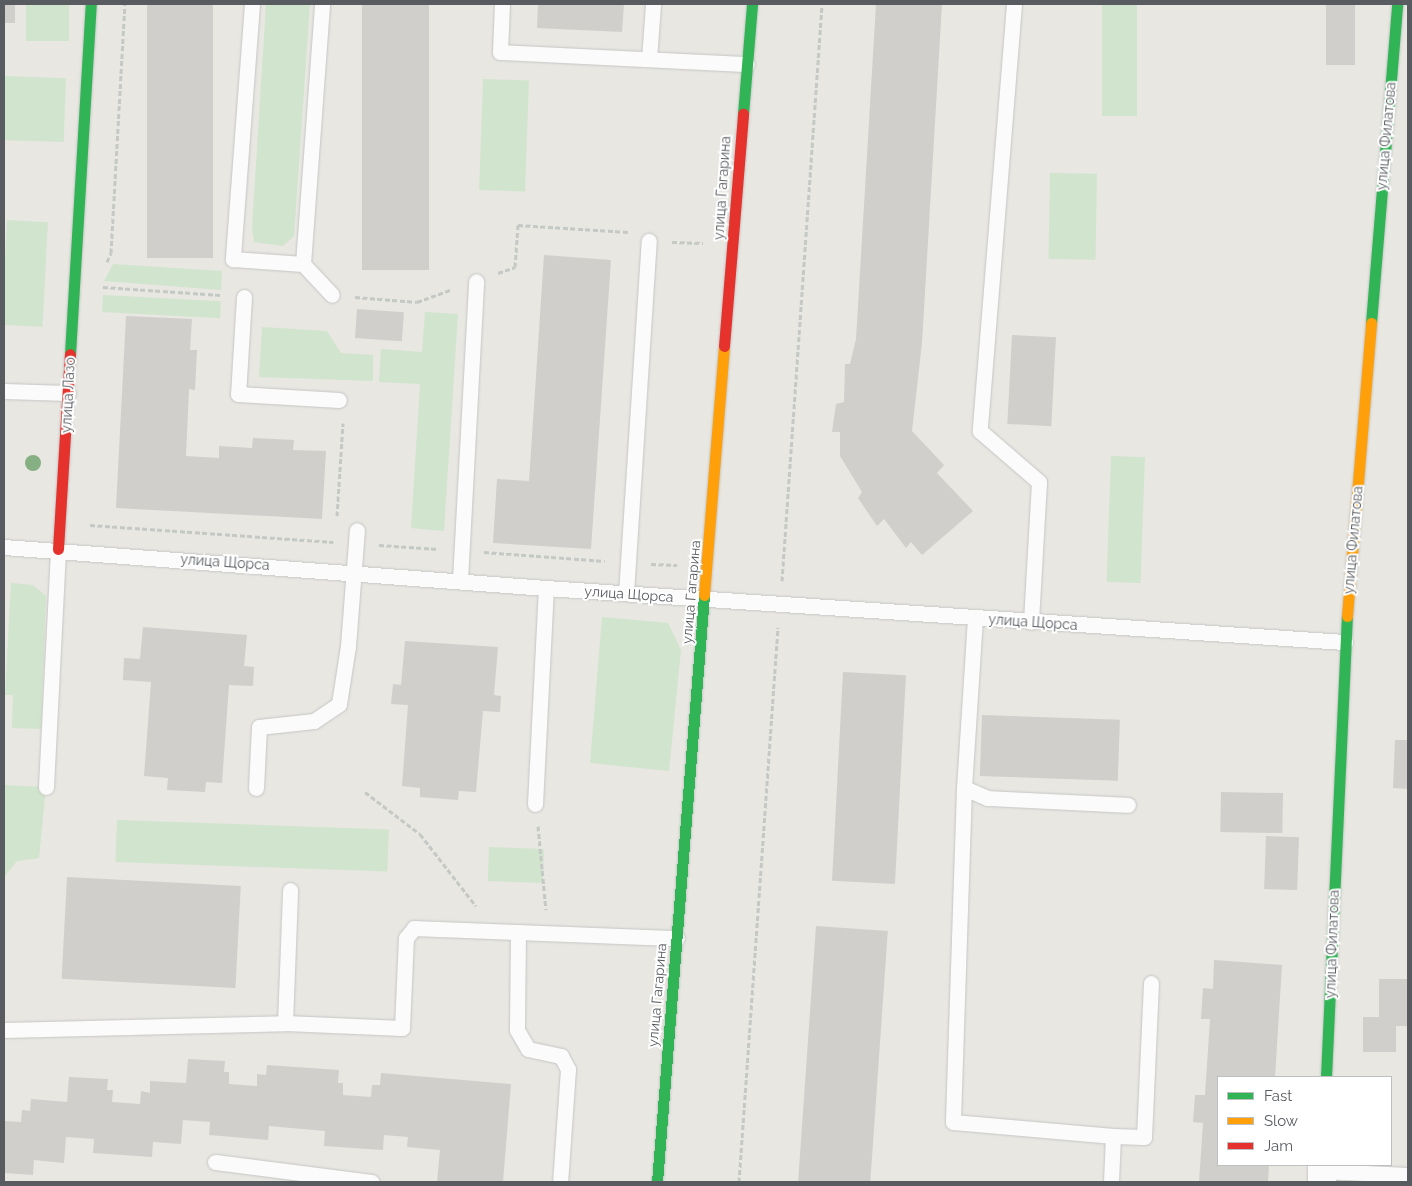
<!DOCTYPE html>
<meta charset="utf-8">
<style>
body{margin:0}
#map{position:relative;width:1412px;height:1186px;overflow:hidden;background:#e8e7e2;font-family:Raleway,sans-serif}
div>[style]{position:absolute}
.green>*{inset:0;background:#d1e4cd;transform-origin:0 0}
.building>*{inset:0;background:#d0cfcc;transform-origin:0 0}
.path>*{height:3px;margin-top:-1.5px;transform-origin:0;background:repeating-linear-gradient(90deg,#c4c9c5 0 5px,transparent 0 7.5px)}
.roads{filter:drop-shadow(0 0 1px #c5c5c4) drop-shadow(0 0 1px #c5c5c4)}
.lane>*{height:15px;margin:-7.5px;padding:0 7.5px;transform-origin:7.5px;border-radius:7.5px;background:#fcfbfb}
.street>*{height:28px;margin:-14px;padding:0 14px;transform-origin:14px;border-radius:14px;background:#fcfbfb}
.fast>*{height:11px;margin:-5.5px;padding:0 5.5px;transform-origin:5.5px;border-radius:5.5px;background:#30b455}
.slow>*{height:11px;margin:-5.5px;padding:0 5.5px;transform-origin:5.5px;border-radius:5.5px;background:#ff9f0a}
.jam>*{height:11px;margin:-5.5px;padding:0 5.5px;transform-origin:5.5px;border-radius:5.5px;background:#e5322d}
.trees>*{width:16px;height:16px;margin:-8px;border-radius:50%;background:#87af84}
span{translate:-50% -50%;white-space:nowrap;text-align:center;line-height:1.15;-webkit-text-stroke:4px #fff;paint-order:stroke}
.street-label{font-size:14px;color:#585c60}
.frame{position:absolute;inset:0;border:5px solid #585c60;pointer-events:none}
.legend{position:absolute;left:1217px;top:1076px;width:175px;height:90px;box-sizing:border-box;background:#fff;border:1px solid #bcbebf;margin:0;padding:6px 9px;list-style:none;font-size:15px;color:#585c60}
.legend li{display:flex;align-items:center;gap:10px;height:25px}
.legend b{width:25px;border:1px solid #bcbebf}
</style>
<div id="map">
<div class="green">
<div style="left:26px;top:4px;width:43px;height:37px"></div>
<div style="clip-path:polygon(266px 4px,310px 4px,294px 236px,283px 246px,254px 242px,252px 228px)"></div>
<div style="left:1102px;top:4px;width:35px;height:112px"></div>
<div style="left:4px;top:76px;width:62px;height:64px;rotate:2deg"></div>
<div style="left:483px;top:79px;width:46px;height:111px;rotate:2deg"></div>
<div style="left:1050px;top:173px;width:47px;height:86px;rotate:1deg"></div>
<div style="left:7px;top:220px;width:41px;height:105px;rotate:3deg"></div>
<div style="clip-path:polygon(113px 264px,222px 271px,221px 290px,104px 281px)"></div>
<div style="left:103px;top:295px;width:118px;height:17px;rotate:3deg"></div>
<div style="clip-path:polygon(425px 312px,458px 314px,444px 531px,411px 528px,420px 384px,379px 382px,381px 349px,422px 352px)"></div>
<div style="clip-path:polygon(262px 327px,327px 331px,341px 353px,373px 355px,373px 381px,259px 377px)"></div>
<div style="left:1111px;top:456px;width:34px;height:126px;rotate:2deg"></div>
<div style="clip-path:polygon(11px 583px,33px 585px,46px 596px,41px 729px,12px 728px,13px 695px,5px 695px)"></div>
<div style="clip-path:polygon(602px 617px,668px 623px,681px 650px,669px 771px,590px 763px)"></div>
<div style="clip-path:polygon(4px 785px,46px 787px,39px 858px,17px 861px,4px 877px)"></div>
<div style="left:117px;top:820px;width:272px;height:42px;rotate:2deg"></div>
<div style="left:489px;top:847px;width:55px;height:34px;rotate:2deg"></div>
</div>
<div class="building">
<div style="left:4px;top:4px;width:11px;height:19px"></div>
<div style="left:147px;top:4px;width:66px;height:254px"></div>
<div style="left:362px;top:4px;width:67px;height:266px"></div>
<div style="clip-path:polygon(538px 4px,624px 4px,622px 32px,537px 28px)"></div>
<div style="clip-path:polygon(876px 4px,942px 4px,922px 343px,912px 431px,944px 465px,937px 473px,973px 511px,922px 555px,911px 542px,906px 548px,884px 519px,877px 526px,858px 498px,862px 492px,840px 456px,840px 432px,832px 432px,836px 404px,844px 402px,845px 364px,850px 364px,856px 339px)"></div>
<div style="left:1326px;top:4px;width:29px;height:61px"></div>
<div style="clip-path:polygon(544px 255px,611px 260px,591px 549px,493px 543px,497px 479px,529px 481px)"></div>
<div style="left:357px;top:309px;width:47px;height:29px;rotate:4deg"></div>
<div style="clip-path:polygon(126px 316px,192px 319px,190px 350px,197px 350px,195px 390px,189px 389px,186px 456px,219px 458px,219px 446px,252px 448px,253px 438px,294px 440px,293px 450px,326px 451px,322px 519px,116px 508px)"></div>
<div style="left:1012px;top:335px;width:44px;height:89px;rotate:3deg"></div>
<div style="clip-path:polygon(143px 627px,247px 635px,244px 666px,254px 667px,253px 686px,229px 685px,222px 783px,206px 782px,205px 792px,167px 790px,168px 778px,144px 776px,151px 682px,123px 680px,124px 658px,140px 659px)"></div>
<div style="clip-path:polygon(405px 641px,498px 647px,494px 695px,501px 696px,500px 712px,483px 711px,476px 792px,459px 791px,458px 800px,420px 797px,420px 788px,402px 786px,408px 705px,391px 704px,393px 684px,401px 685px)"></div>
<div style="left:843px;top:672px;width:63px;height:209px;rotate:3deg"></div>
<div style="left:982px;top:715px;width:138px;height:61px;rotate:2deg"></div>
<div style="clip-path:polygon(1395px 740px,1408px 740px,1408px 789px,1393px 788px)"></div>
<div style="left:1221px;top:792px;width:62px;height:40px;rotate:1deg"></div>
<div style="left:1266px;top:836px;width:33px;height:53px;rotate:2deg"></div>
<div style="left:67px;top:877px;width:174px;height:102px;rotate:3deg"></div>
<div style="left:816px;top:926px;width:72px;height:256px;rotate:4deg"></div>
<div style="clip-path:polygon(1214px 960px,1282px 965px,1275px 1077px,1218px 1077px,1218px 1165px,1269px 1165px,1268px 1182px,1199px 1182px,1203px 1123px,1193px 1122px,1195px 1095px,1205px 1095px,1210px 1019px,1201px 1019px,1203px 988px,1213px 989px)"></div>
<div style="clip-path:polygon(1379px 979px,1408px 979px,1408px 1026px,1396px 1026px,1396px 1052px,1363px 1052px,1363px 1017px,1379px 1017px)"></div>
<div style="clip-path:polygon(188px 1059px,225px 1061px,224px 1072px,229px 1072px,229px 1084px,257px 1086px,257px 1074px,266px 1075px,267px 1065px,339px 1070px,338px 1083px,343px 1083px,343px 1095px,371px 1097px,372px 1085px,380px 1085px,381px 1073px,511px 1084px,503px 1182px,437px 1182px,440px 1150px,407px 1147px,408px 1137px,384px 1135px,383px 1150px,324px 1146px,325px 1131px,269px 1126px,268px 1140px,209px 1135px,210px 1122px,183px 1120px,181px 1144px,153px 1142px,152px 1157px,93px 1153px,94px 1139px,66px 1137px,64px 1163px,34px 1160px,33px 1175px,4px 1173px,4px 1121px,21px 1122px,22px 1110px,30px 1111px,31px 1099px,67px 1102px,69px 1077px,108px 1079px,107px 1090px,113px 1090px,112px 1102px,140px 1104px,141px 1091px,150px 1093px,150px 1081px,186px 1083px)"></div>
</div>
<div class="path">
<div style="left:672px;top:242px;width:31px;rotate:2deg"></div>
<div style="left:107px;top:262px;width:10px;rotate:-66deg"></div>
<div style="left:111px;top:253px;width:249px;rotate:-86.8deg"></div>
<div style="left:498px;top:273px;width:18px;rotate:-19deg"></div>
<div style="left:515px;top:267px;width:42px;rotate:-85.9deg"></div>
<div style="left:518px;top:225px;width:110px;rotate:3.6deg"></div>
<div style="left:103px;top:287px;width:118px;rotate:3.9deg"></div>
<div style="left:355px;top:297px;width:62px;rotate:4.6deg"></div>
<div style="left:417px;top:302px;width:37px;rotate:-20deg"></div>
<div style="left:337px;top:516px;width:93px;rotate:-86.3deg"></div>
<div style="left:90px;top:525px;width:244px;rotate:4deg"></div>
<div style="left:379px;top:545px;width:59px;rotate:3.9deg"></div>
<div style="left:484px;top:552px;width:121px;rotate:4.3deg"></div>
<div style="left:651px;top:564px;width:26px;rotate:2deg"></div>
<div style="left:782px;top:581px;width:578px;rotate:-86.03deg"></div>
<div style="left:365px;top:792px;width:69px;rotate:37.4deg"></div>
<div style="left:420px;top:834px;width:91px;rotate:52.1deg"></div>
<div style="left:538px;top:826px;width:84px;rotate:84.6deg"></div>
<div style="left:739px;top:1182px;width:556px;rotate:-85.98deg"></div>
</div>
<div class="roads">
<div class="lane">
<div style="left:252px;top:4px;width:256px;rotate:94.3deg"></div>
<div style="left:233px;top:259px;width:70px;rotate:4.1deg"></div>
<div style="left:303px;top:264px;width:261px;rotate:-85.8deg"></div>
<div style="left:502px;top:4px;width:48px;rotate:92.4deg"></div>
<div style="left:500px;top:52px;width:247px;rotate:2.8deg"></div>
<div style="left:1014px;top:4px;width:428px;rotate:94.6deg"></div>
<div style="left:980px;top:431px;width:78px;rotate:40.8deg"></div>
<div style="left:1039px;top:482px;width:140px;rotate:93.3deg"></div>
<div style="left:649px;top:59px;width:55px;rotate:-85.8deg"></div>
<div style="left:303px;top:264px;width:42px;rotate:46.9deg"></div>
<div style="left:244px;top:297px;width:97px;rotate:93.5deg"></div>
<div style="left:238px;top:394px;width:101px;rotate:3.4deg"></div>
<div style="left:4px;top:391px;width:64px;rotate:1.8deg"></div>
<div style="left:4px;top:547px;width:544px;rotate:4.33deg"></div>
<div style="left:546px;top:588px;width:801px;rotate:3.87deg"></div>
<div style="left:460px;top:580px;width:299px;rotate:-86.9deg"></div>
<div style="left:626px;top:593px;width:353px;rotate:-86.3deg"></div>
<div style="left:975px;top:618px;width:170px;rotate:93.7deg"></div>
<div style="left:964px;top:788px;width:25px;rotate:23deg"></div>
<div style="left:987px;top:798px;width:141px;rotate:2.8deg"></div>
<div style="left:46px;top:787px;width:238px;rotate:-87.1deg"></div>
<div style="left:256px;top:788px;width:61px;rotate:-87.2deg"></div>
<div style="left:259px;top:727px;width:55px;rotate:-6.2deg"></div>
<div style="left:314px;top:721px;width:30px;rotate:-34deg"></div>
<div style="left:339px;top:704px;width:59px;rotate:-81.2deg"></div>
<div style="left:348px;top:646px;width:116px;rotate:-85.6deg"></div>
<div style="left:964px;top:788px;width:334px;rotate:91.9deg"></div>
<div style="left:953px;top:1122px;width:161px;rotate:5deg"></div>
<div style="left:1113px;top:1136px;width:46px;rotate:92.5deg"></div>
<div style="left:535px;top:804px;width:216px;rotate:-87.1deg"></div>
<div style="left:518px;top:932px;width:98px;rotate:90.6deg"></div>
<div style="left:517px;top:1030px;width:22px;rotate:60deg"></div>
<div style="left:528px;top:1049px;width:34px;rotate:12deg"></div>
<div style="left:561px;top:1056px;width:15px;rotate:62deg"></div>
<div style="left:568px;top:1069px;width:113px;rotate:94deg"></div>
<div style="left:285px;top:1023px;width:133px;rotate:-87.8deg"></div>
<div style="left:4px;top:1030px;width:281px;rotate:-1.4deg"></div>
<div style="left:285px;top:1023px;width:117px;rotate:2.4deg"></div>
<div style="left:402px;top:1028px;width:90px;rotate:-87.5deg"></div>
<div style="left:406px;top:938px;width:13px;rotate:-51deg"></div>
<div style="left:414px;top:928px;width:263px;rotate:2.2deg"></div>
<div style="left:1113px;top:1136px;width:31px;rotate:2deg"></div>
<div style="left:1144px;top:1137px;width:154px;rotate:-87.4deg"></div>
<div style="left:215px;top:1162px;width:158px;rotate:7.3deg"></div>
<div style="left:1322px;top:1171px;width:86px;rotate:2.7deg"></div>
</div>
<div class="street">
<div style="left:1322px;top:1182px;width:17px;rotate:-90deg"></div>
</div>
<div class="fast">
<div style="left:743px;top:114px;width:110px;rotate:-85.3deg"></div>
<div style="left:1371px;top:323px;width:320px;rotate:-85.3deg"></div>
<div style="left:70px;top:354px;width:351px;rotate:-86.6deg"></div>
<div style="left:1326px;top:1077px;width:461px;rotate:-87.4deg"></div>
<div style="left:657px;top:1182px;width:589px;rotate:-85.42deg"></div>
</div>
<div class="slow">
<div style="left:704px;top:595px;width:250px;rotate:-85.4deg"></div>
<div style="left:1347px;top:616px;width:294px;rotate:-85.3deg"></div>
</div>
<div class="jam">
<div style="left:724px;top:346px;width:233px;rotate:-85.3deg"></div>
<div style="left:58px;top:549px;width:195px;rotate:-86.5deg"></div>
</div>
</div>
<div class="trees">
<div style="left:33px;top:463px"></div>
</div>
<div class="street-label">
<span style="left:1386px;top:136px;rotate:-85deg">улица Филатова</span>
<span style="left:722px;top:188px;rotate:-86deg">улица Гагарина</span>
<span style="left:68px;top:395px;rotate:-87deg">улица Лазо</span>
<span style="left:1353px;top:540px;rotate:-85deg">улица Филатова</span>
<span style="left:225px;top:562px;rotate:4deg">улица Щорса</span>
<span style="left:691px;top:592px;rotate:-85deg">улица Гагарина</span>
<span style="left:629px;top:594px;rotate:4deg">улица Щорса</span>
<span style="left:1033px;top:622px;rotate:4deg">улица Щорса</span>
<span style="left:1332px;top:944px;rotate:-88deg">улица Филатова</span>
<span style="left:657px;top:995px;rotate:-85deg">улица Гагарина</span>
</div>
<div class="frame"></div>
<ul class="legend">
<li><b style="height:6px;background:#30b455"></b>Fast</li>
<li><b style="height:6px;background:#ff9f0a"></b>Slow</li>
<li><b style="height:6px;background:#e5322d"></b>Jam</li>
</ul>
</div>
